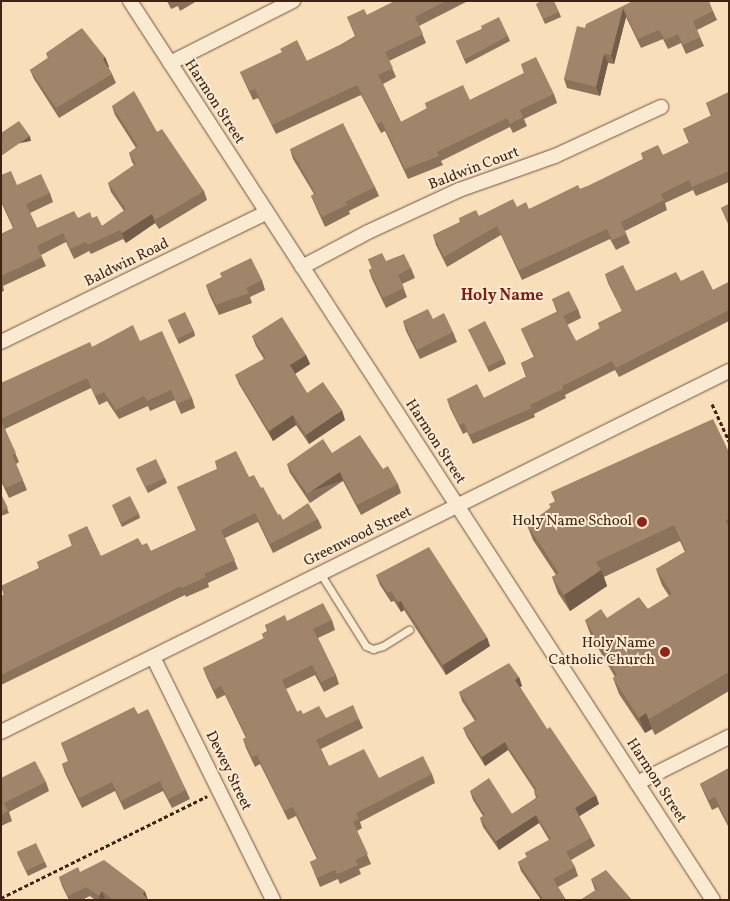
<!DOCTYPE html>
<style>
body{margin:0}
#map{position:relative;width:730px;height:901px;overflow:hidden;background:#f8dfba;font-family:Vollkorn,serif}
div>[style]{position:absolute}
.path>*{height:3px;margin-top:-1.5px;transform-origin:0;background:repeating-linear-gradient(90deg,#422313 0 4px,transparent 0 6.5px)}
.roads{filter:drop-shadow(0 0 1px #70523d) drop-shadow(0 0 1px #70523d)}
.service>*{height:7px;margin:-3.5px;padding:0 3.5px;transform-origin:3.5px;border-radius:3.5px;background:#faead2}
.minor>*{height:14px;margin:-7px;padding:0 7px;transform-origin:7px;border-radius:7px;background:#faead2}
.wall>*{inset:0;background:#8a725b}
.shaded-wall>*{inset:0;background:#715d4a;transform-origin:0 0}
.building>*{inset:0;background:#a1856a;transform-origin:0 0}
.dots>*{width:14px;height:14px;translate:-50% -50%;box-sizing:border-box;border:2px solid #faead2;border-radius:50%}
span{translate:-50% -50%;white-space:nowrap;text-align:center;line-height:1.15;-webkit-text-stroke:4px #faead2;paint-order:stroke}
.street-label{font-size:15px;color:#422313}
.poi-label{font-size:15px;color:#422313}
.right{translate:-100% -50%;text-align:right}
.neighbourhood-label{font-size:16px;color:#7a1f14;font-weight:700}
.frame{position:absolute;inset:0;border:2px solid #422313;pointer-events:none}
</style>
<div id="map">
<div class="path">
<div style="left:712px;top:404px;width:41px;rotate:65.3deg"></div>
<div style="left:1px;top:898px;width:230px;rotate:-26.3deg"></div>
</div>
<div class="roads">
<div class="service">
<div style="left:320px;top:573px;width:86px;rotate:57.8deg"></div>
<div style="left:366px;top:646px;width:8px;rotate:23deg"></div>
<div style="left:373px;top:649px;width:10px;rotate:-17deg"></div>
<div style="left:383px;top:646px;width:31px;rotate:-32deg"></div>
</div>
<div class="minor">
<div style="left:130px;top:1px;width:1071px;rotate:57.04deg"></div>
<div style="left:170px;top:63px;width:138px;rotate:-26.8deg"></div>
<div style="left:302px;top:267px;width:75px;rotate:-27.9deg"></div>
<div style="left:368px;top:232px;width:100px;rotate:-24.8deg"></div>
<div style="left:459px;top:190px;width:102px;rotate:-19.5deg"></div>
<div style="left:555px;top:156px;width:117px;rotate:-24.8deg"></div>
<div style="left:1px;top:342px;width:295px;rotate:-26deg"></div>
<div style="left:153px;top:657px;width:271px;rotate:63.7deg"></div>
<div style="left:1px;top:732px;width:813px;rotate:-26.38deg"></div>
<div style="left:637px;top:783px;width:103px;rotate:-26.6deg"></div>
</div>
</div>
<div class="wall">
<div style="clip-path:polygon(167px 1px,197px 1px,180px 11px,178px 6px,171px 9px)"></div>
<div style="clip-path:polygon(395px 1px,468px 1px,419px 26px,426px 43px,389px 61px,396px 77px,383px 84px,401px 122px,427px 109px,425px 103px,470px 100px,524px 73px,521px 64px,554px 94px,557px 103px,524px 119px,527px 126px,513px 133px,510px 127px,441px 161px,443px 165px,408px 179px,385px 131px,381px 133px,361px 95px,276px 134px,258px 98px,253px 100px,244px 81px,240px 72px,307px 61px,340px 45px,355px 36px,347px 17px,367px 15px)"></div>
<div style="clip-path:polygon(633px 1px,713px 11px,717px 20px,697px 30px,704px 46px,686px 54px,681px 43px,668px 49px,663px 39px,641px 48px,626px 17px,614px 64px,608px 63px,600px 96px,567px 88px,564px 79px,585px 28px)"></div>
<div style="clip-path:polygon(536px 4px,559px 12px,561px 17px,545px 24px)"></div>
<div style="clip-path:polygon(482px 29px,508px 36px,510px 41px,466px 64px,456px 41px)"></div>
<div style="clip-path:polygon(46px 53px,105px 57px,109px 67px,108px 67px,112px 74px,116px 83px,59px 118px,34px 79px,30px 70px,48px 58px)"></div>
<div style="clip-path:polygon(729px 92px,729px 182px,696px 196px,693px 190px,665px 203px,667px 210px,625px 231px,630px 243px,616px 250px,610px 239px,522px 280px,501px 235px,447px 267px,436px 245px,433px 235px,460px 222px,459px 218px,479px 216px,517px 207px,529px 209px,588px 186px,643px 159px,641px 153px,663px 155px,689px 143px,683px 129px,711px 116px,706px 103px)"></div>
<div style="clip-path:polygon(112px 106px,157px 132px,204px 191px,207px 200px,159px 229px,155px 223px,126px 243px,123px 239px,91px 254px,89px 251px,74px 259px,66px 242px,41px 255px,46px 266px,3px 286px,4px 291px,1px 292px,1px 234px,13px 228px,1px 202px,1px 175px,17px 185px,50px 193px,53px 202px,30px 213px,37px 228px,78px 218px,92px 218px,102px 226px,124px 211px,111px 192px,108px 183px,134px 165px,132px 162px,129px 153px,136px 148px,115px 115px)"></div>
<div style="clip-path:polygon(290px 149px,375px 187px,379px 196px,349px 211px,350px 214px,325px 227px,315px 205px,311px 196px,314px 194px,293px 159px)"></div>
<div style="clip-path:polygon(729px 204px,729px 226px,721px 208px)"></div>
<div style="clip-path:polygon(368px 259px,386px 261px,411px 268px,415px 278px,402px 284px,407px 297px,386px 308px,372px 279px,369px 270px,372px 269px)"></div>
<div style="clip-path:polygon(220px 273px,262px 280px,265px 290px,250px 297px,252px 303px,219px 315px,209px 294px,206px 285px,222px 277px)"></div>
<div style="clip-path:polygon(605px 274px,636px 291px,681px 281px,713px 290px,729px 282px,729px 321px,619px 377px,615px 370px,565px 395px,566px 398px,534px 414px,535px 417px,473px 444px,467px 432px,463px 434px,450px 408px,447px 399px,484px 398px,526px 377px,521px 363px,534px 357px,525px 338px,521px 329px,557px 312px,552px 299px,578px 309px,581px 318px,567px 325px,576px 341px,600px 329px,598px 323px,622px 311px,608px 283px)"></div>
<div style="clip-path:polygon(433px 319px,453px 332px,457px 342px,420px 359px,406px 331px,403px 321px)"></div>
<div style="clip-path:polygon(168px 320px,194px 331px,195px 336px,179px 344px)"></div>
<div style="clip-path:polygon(468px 329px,504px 359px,506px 364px,489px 372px)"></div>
<div style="clip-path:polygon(252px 336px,306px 355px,310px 364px,295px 374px,307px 393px,345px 420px,309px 444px,296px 425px,273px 441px,239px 384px,235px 375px,264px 359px,256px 346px)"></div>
<div style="clip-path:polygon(140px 341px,192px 398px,195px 408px,181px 414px,175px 400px,150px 411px,148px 406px,119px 419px,107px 401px,99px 405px,91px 388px,5px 429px,19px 462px,16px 464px,27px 490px,9px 498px,1px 481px,1px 383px,92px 347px)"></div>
<div style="clip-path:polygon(729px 452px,729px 691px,655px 735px,652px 729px,645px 733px,619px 694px,613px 678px,615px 677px,591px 636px,585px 620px,607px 618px,648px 609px,669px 596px,662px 585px,656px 569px,685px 552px,680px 541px,604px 577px,607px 586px,570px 611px,558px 593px,552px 577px,556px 575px,533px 540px,527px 525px,550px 508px,555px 501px,551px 492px)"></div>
<div style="clip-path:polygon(332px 453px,383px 469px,398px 484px,401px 493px,361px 515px,343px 481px,310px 503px,290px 473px,287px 464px)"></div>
<div style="clip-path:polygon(215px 461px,249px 477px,261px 488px,278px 515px,283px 520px,318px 519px,322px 528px,273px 553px,258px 522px,225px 538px,238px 569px,208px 583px,209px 587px,186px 597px,185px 595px,1px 685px,1px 596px,4px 595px,1px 586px,39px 568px,37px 562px,72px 546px,68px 535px,101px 556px,142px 545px,151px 551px,196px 530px,177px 487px,217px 469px)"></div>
<div style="clip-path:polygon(136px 469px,165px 478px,167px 483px,148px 493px)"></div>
<div style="clip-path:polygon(1px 494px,9px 513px,1px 516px)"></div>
<div style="clip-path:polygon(112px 505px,139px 514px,140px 518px,122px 527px)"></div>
<div style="clip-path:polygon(376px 575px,490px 646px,446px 675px,404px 610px,401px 612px,394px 601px,391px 602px,380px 585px)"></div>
<div style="clip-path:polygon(332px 620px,335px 630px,318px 638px,336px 675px,339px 684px,324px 692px,315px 675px,286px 689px,297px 712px,303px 714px,326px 718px,359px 719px,363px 728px,321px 749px,329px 766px,379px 778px,432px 774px,435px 783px,360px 822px,362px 828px,357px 831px,371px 864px,359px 869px,361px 874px,340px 884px,338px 879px,320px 887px,310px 862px,317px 859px,296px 816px,288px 820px,260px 764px,255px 767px,246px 748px,243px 739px,246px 738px,225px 695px,217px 699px,207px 678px,203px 668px,264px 639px,262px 634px,267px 631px,265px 625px,287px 621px)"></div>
<div style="clip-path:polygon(519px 677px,522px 686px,520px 687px,547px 729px,599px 804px,579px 816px,591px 838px,595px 846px,571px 860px,575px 867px,578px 876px,558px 887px,566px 900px,541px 900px,521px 871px,518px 862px,527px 857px,525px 853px,549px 840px,539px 823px,499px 850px,483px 827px,480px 818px,483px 816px,473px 800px,470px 791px,512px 814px,536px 798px,534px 791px,535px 791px,508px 750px,485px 766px,467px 737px,463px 728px,475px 721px,462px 701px,459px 692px)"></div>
<div style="clip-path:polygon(138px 714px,186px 790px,190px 799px,172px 808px,163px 791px,124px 810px,115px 791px,82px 808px,65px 773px,62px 764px,68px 761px,61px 743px)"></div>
<div style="clip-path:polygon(729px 768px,729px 828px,718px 807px,712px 810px,704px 793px,700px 784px)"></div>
<div style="clip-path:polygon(1px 778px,46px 782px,49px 791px,9px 812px,12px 821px,1px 826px)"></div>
<div style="clip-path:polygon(17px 853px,45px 862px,47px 867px,28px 876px)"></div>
<div style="clip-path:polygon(80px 872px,148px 899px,149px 900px,95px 900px,90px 896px,82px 900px,69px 900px,62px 886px,59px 877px)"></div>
<div style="clip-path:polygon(591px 879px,632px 900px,595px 890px)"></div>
</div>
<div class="shaded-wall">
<div style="clip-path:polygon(623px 8px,626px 17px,614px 64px,611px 55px)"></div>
<div style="clip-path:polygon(604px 54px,608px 63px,600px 96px,596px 87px)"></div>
<div style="clip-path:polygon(105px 57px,109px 67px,106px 69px,103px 59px)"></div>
<div style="left:30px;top:136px;width:5px;height:35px;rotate:79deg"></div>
<div style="clip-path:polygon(152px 214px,155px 223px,126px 243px,122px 233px)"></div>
<div style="clip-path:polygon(306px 355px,310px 364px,293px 375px,290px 365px)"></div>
<div style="clip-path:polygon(342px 410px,345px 420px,309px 444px,306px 435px)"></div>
<div style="clip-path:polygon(293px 415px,296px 425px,273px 441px,269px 431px)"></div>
<div style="left:340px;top:472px;width:9px;height:40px;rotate:72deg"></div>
<div style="clip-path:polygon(601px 570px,607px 586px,570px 611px,564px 595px)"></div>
<div style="clip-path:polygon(401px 601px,404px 610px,401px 612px,398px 602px)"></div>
<div style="clip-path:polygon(487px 637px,490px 646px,446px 675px,443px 665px)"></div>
<div style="clip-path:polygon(519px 677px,522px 686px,518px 688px,515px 680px)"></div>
<div style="clip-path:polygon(646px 713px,652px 729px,645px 733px,639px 718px)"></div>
<div style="clip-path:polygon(505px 742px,508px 750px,485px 766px,482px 757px)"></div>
<div style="clip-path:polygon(596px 795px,599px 804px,578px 817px,575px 808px)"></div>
<div style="clip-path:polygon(536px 815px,539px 823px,499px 850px,496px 841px)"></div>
<div style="clip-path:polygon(102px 891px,105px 900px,100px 900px,99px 896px)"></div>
<div style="clip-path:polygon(145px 891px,148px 900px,142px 894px)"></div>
</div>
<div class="building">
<div style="clip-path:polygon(395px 1px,446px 1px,415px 17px,423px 34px,385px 52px,393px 68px,378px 75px,401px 122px,427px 108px,425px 103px,463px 85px,470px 100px,525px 73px,521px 64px,536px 57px,554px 94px,520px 110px,523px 117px,510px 124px,507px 118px,437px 152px,439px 156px,405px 169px,382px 122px,377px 124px,357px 85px,272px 125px,255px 89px,250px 91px,240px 72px,282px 52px,280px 49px,297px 40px,307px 61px,340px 45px,356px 36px,347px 17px,364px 9px,367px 15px)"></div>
<div style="clip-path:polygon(541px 1px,554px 1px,559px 12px,543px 19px,536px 4px)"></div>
<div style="clip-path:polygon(633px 1px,709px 1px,713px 11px,693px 21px,700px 37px,683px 45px,678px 34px,665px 40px,659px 30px,638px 39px,623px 8px,611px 55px,604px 54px,596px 87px,564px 79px,577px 26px,585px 28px,586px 24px)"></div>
<div style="clip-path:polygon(499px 17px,508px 36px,465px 59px,456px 41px,482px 29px,481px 26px)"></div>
<div style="clip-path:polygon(82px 28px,105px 57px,103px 59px,112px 74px,56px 108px,30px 70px,49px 57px,46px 53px)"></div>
<div style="clip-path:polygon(134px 91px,157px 132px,162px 129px,204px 191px,155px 220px,152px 214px,122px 233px,120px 230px,88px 245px,86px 242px,70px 249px,63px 233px,37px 246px,42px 257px,1px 276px,1px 234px,14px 228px,1px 200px,1px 175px,11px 171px,17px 185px,41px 174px,50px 193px,26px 204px,37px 228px,74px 211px,78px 218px,90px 212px,92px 218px,97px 216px,102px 226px,126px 209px,108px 183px,136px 164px,129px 153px,138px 146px,112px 106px)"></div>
<div style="clip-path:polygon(729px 92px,729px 171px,692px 187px,689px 180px,661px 194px,664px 200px,621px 222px,626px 234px,612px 240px,607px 229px,519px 270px,497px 226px,444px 257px,433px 235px,461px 222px,459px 218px,476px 210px,479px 216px,513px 199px,517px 207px,526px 202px,529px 209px,578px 185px,580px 189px,588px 186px,644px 159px,641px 153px,658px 145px,663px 155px,690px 142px,683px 129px,712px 115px,706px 103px)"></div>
<div style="clip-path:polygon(19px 121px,30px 136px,1px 156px,1px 133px)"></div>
<div style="clip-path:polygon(343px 123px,375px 187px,345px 202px,347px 205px,322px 217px,311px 196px,316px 194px,290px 149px)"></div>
<div style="clip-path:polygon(729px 204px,729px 224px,721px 208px)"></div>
<div style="clip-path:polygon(382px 253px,386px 261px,404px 254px,411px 268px,398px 275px,404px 288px,383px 298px,369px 270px,372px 268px,368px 259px)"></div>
<div style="clip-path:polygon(251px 258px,262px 280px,246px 288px,249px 293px,216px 305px,206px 285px,222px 277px,220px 273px)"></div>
<div style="clip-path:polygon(623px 265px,636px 291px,676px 272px,681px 281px,703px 270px,713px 290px,729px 282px,729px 310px,616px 368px,612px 361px,562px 386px,563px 389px,530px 405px,532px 408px,469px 435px,464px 423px,459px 425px,447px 399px,477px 384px,484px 398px,527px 376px,521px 363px,535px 356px,521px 329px,558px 311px,552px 299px,569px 291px,578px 309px,563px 316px,576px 341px,600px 328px,598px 323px,622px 311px,605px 274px)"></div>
<div style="clip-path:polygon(428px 309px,433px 319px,444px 313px,453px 332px,417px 350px,403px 321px)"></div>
<div style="left:185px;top:312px;width:21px;height:19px;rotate:65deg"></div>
<div style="clip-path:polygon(282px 317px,306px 355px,290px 365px,307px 393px,323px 382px,342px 410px,306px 435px,293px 415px,269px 431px,235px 375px,266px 358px,252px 336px)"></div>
<div style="left:485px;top:321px;width:42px;height:19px;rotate:63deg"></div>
<div style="clip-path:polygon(133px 325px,140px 341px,162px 331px,192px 398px,177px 404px,171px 390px,147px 401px,144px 396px,116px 410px,104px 392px,95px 396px,87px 378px,1px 419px,1px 383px,90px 342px,92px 347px)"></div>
<div style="clip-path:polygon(713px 419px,729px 452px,729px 519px,725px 520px,729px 528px,729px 672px,649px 719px,646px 713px,639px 718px,613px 678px,617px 675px,585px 620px,601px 609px,607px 618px,639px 597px,648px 609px,672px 594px,656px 569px,686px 551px,674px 525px,596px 562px,601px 570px,564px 595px,552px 577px,559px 573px,527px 525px,551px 508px,549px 504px,556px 501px,551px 492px)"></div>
<div style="clip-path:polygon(1px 421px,16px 453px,12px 455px,23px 480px,6px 488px,1px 479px)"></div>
<div style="clip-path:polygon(360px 435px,383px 469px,388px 466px,398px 484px,357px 505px,340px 472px,307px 494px,287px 464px,323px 439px,332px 453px)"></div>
<div style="clip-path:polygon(236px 451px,249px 477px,254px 475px,261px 488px,263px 487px,278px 515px,280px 514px,283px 520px,308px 503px,318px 519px,270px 544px,255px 513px,221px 530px,235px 560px,204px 574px,206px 577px,182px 588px,181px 586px,1px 675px,1px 596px,5px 594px,1px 586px,40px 568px,37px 562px,73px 545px,68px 535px,87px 526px,101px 556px,138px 538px,142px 545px,147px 543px,151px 551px,197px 530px,177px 487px,218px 469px,215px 461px)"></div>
<div style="left:156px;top:459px;width:21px;height:22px;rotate:65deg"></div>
<div style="clip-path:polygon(1px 494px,8px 508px,1px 511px)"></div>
<div style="left:130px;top:496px;width:20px;height:20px;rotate:63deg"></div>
<div style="clip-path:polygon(429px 547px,487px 637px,443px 665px,401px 601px,398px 602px,391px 591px,388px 593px,376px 575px)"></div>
<div style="clip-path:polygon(323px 603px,332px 620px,313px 629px,336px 675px,321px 682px,312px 665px,282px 680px,297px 712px,301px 710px,303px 714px,319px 706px,326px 718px,353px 705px,359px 719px,316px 740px,329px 766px,364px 749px,379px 778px,423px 756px,432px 774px,356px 813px,359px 819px,353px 822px,368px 854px,355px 860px,358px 865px,337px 874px,335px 870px,317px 878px,310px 862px,318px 858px,293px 807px,284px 811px,257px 755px,252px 757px,243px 739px,247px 737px,221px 686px,214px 690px,203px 668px,264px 638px,262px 634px,268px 631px,265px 625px,285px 615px,287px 621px)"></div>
<div style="clip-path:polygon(509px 663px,519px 677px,515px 680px,547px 729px,550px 727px,596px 795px,575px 808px,591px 838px,566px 852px,575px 867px,553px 879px,566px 900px,544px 900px,518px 862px,527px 857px,525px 853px,551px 839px,536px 815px,496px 841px,480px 818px,485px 815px,470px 791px,489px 778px,512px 814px,538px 797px,534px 791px,537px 790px,505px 742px,482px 757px,463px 728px,477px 719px,459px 692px)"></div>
<div style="clip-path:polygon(134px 707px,138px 714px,148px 709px,186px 790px,168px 799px,160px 781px,121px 801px,112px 782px,79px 798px,62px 764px,69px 761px,61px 743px)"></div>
<div style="clip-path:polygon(35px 761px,46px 782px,4px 803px,8px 811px,1px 815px,1px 778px)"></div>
<div style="clip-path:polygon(729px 768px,729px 826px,715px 797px,709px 800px,700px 784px)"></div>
<div style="left:36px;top:843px;width:21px;height:21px;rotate:65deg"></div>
<div style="clip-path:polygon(104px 860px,145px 891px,142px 894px,149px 900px,113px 900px,102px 891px,99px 896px,86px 887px,68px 896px,59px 877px,78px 867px,80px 872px)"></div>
<div style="clip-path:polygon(606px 870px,632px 900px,580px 900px,597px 889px,591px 879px)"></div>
</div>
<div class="dots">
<div style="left:642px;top:522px;background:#8f2418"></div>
<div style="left:665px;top:652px;background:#8f2418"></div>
</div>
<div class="street-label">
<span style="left:214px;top:102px;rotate:57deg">Harmon Street</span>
<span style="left:474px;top:169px;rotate:-21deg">Baldwin Court</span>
<span style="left:127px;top:263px;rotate:-26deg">Baldwin Road</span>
<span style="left:435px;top:442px;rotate:57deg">Harmon Street</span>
<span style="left:358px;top:537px;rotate:-26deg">Greenwood Street</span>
<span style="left:228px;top:771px;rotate:64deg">Dewey Street</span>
<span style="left:656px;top:781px;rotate:57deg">Harmon Street</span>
</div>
<div class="poi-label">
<span class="right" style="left:632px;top:522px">Holy Name School</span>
<span class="right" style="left:655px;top:652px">Holy Name<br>Catholic Church</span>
</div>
<div class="neighbourhood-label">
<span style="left:502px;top:296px">Holy Name</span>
</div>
<div class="frame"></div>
</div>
